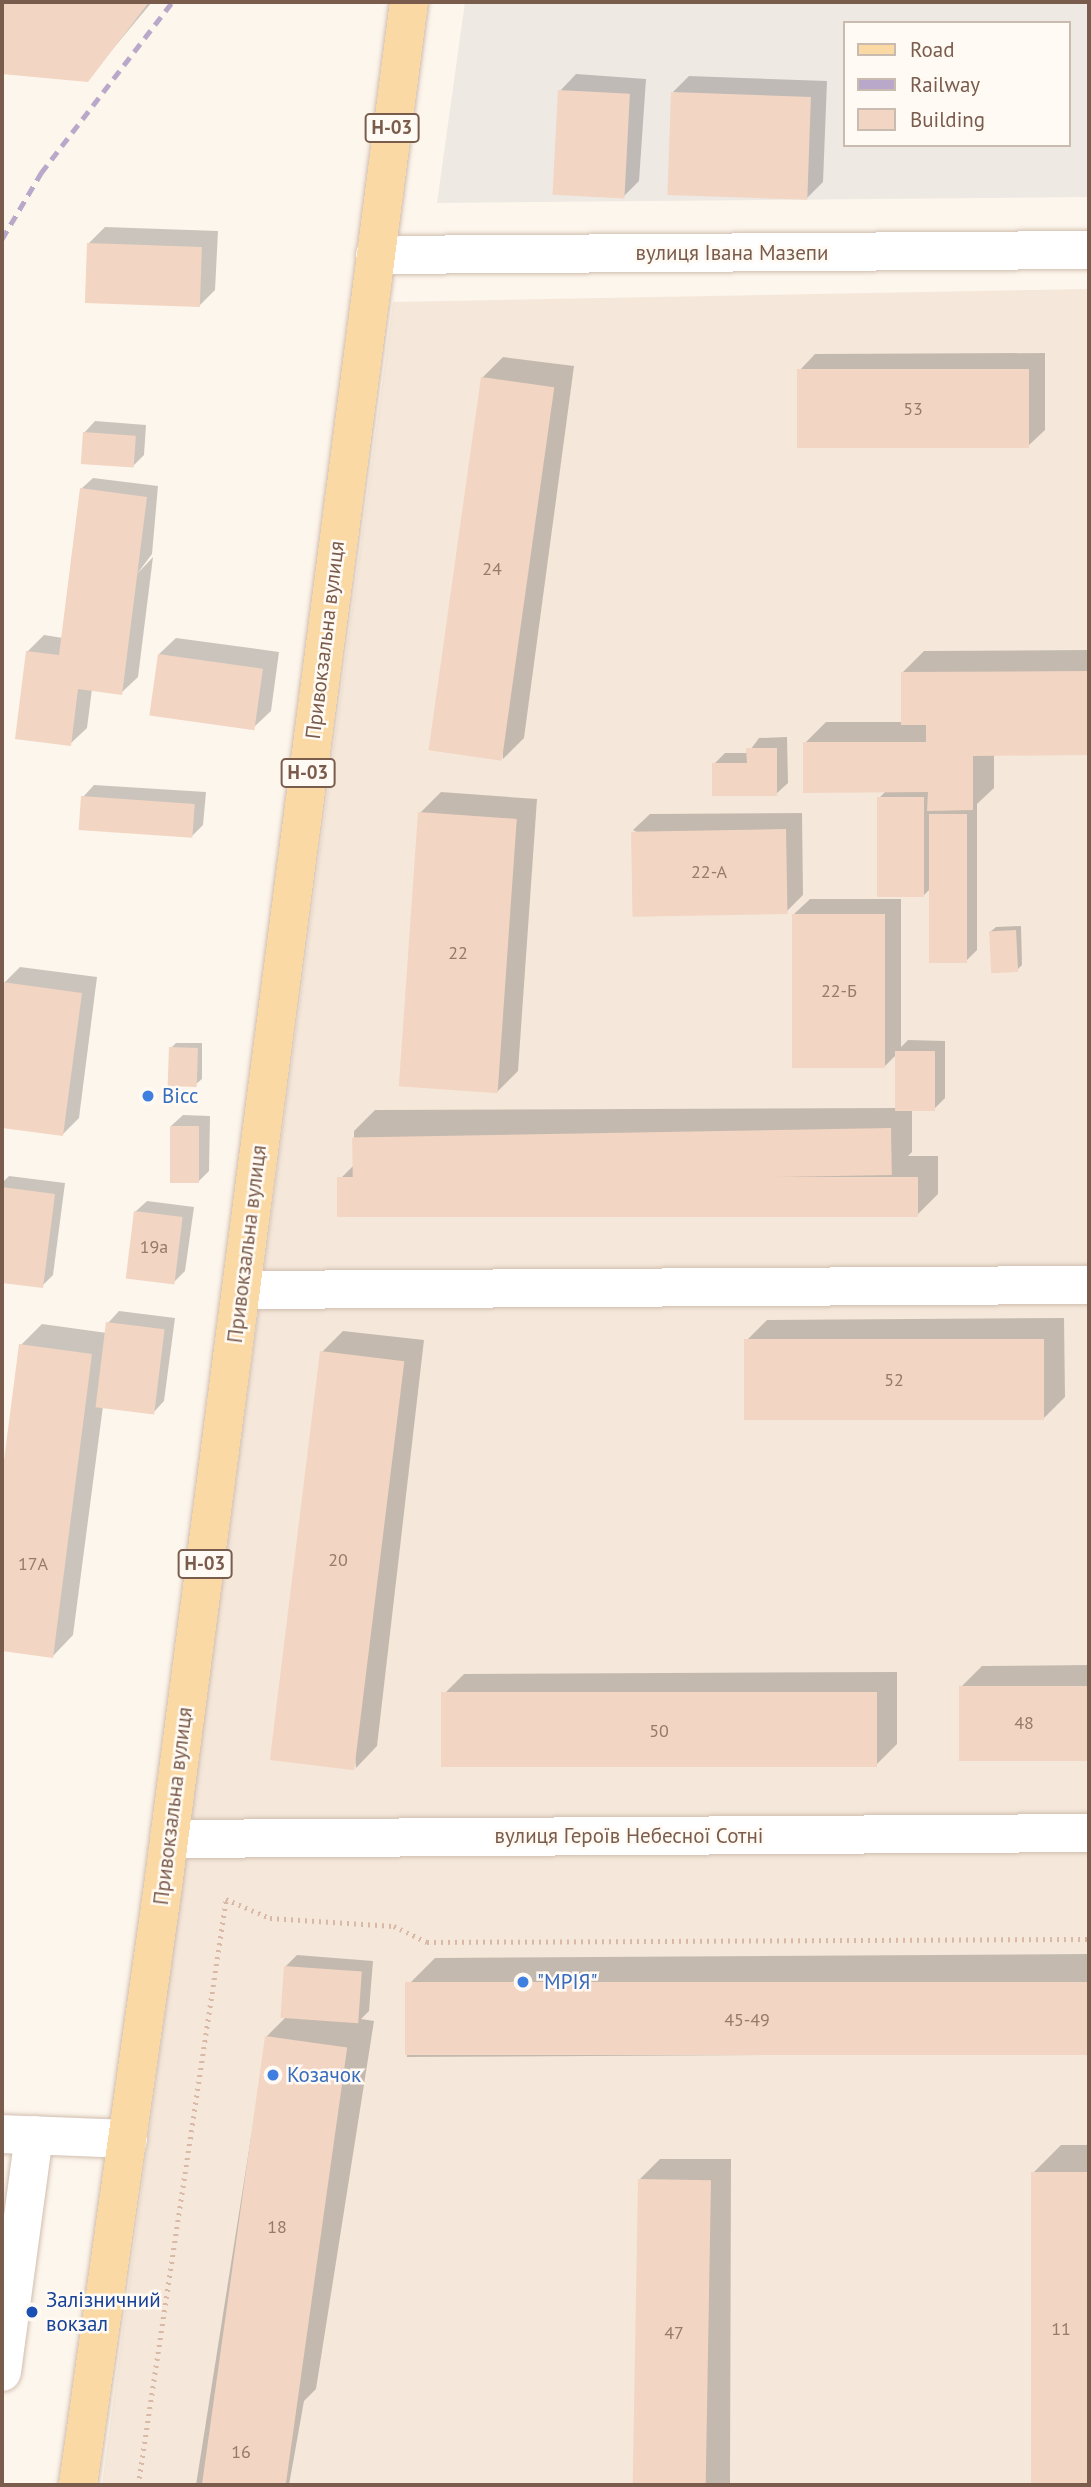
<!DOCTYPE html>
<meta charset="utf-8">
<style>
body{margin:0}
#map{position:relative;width:1091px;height:2487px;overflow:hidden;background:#fdf6ec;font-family:"PT Sans",sans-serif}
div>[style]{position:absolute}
.residential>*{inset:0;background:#f5e8da}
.industrial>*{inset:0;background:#efe9e4}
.shadow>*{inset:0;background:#0003}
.building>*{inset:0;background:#f3d5c3;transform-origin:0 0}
.path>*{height:4.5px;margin-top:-2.25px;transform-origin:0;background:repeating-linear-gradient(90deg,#d9b8a5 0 2px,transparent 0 7px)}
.roads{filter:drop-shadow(0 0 2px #d1beb0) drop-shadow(0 0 2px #d1beb0)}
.minor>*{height:38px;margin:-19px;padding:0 19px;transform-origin:19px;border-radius:19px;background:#fff}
.major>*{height:38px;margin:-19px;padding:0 19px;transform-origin:19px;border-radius:19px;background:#fbd9a5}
.rail>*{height:5px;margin-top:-2.5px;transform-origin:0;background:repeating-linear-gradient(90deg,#b9a8c9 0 10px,transparent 0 17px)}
.dots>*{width:19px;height:19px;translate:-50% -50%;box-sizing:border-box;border:4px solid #fffaf3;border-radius:50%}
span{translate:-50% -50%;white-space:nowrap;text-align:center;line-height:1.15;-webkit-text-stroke:5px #fffaf3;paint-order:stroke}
.number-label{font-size:18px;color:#987a6a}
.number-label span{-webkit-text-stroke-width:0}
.shield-label span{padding:2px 5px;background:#fffaf3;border:2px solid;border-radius:5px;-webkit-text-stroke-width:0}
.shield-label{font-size:19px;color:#7a5c4d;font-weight:700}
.street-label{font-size:21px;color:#7a5c4d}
.shop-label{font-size:21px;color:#366cbe}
.left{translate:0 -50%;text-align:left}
.transit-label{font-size:21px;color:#164399}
.frame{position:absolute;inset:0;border:4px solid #7a5c4d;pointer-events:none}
.legend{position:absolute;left:843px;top:21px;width:228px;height:126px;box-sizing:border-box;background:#fffaf3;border:2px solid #cabbb1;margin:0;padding:9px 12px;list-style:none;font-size:21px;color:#7a5c4d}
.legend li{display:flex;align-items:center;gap:14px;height:35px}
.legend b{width:35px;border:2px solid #cabbb1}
</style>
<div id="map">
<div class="residential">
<div style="clip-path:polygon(1089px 289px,1089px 2485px,102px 2485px,393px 302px)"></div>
</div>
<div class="industrial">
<div style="clip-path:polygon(evenodd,465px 2px,1089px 2px,1089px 197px,437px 203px,465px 2px,844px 23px,1068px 23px,1068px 145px,844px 145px,844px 23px)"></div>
</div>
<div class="shadow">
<div style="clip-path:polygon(2px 2px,152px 2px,87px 80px,2px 72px)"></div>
<div style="clip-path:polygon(576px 74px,646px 79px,639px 181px,623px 197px,560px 91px)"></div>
<div style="clip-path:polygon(689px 76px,827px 81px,823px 182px,807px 198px,673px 92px)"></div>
<div style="clip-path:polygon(105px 227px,218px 231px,215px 290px,199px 306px,89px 243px)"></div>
<div style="clip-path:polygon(1045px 353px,1045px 430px,1028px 446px,799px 371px,815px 354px)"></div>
<div style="clip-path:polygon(503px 357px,574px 366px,524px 738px,503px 759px,482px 378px)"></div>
<div style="clip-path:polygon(95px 421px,146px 425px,144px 455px,133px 466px,84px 433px)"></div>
<div style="clip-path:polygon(93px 478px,158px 486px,152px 554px,137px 574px,153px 557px,138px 677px,121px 693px,92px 689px,87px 728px,70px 744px,27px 652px,44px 635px,63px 638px,81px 489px)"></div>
<div style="clip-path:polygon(176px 638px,279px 652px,271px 711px,254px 727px,159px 654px)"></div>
<div style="clip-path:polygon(1089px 650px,1089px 753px,994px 754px,994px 788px,977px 804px,977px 950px,966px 961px,931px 888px,924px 895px,879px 798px,886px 791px,805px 743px,826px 722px,903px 722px,903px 672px,924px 651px)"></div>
<div style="clip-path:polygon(787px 737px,788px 783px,776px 794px,714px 764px,725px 753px,748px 753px,759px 738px)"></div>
<div style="clip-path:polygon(94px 785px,206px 792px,203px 825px,192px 836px,83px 797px)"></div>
<div style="clip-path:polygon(441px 792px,537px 799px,518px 1071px,497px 1092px,420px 813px)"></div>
<div style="clip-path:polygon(802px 813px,803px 895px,786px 912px,633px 830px,650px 814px)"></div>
<div style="clip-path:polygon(810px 899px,901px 899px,901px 1047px,908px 1040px,945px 1041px,945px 1098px,934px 1109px,912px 1109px,912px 1152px,908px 1156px,938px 1156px,938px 1194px,917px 1215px,339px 1180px,354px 1165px,354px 1131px,375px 1110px,896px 1108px,897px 1054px,885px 1066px,793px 915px)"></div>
<div style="clip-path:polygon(1021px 926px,1022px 965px,1017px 970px,990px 932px,996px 927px)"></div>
<div style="clip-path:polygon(20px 967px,97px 977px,79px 1118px,63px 1134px,2px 1126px,2px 997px,4px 983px)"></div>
<div style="clip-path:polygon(176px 1043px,202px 1043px,202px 1079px,196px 1084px,171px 1048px)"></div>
<div style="clip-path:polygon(183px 1115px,210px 1116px,209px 1171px,198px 1182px,171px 1126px)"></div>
<div style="clip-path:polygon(9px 1176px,65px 1183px,53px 1275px,42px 1286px,2px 1281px,2px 1183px)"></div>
<div style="clip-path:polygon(147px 1201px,194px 1207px,185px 1271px,174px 1282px,135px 1212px)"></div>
<div style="clip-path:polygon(119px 1311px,175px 1318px,164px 1401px,153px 1413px,103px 1406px,73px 1635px,52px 1657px,2px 1650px,2px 1489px,21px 1345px,42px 1324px,107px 1333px,108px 1323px)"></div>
<div style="clip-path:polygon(1064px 1318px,1065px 1397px,1044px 1418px,746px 1341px,767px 1320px)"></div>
<div style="clip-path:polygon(343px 1331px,424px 1340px,377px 1746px,356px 1768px,322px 1352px)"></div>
<div style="clip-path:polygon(1089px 1665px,1089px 1759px,961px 1759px,961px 1687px,982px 1666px)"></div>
<div style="clip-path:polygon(897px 1672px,897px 1744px,876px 1765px,443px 1695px,464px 1674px)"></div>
<div style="clip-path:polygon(1089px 1954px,1089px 2053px,407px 2057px,407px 1986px,435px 1958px)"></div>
<div style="clip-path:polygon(297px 1955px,373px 1961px,369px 2011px,361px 2019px,374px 2021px,316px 2389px,304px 2401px,289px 2485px,196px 2485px,267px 2036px,286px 2017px,286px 1966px)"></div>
<div style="clip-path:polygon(1061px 2145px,1089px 2145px,1089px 2485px,1036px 2485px,1033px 2173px)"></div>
<div style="clip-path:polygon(660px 2159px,731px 2159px,730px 2485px,638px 2485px,639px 2180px)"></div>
</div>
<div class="building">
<div style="clip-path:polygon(2px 2px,149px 2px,88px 82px,2px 74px)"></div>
<div style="left:558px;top:90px;width:72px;height:105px;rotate:3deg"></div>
<div style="left:671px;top:92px;width:140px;height:103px;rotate:2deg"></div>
<div style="left:87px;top:243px;width:115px;height:60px;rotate:2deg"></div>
<div style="left:1029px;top:369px;width:79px;height:232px;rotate:90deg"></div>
<div style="left:481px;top:377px;width:74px;height:377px;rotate:8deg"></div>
<div style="left:83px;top:432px;width:53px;height:32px;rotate:4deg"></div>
<div style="clip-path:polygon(80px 488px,147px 497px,122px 695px,78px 689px,71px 746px,15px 739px,26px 651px,59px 655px)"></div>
<div style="left:158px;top:654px;width:106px;height:62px;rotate:8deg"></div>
<div style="clip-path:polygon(1089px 671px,1089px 755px,973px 756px,973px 810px,927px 811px,928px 792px,803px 793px,803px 742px,926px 742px,926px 725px,901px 725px,901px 672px)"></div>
<div style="clip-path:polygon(746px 748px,777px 748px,777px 796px,712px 796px,712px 763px,747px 763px)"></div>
<div style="left:81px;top:796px;width:114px;height:34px;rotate:4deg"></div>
<div style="left:877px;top:797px;width:47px;height:100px"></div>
<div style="left:418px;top:812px;width:99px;height:275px;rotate:4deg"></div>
<div style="left:929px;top:814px;width:38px;height:149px"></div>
<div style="left:786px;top:829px;width:85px;height:155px;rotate:89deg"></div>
<div style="left:885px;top:914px;width:154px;height:93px;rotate:90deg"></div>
<div style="left:1016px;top:930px;width:42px;height:27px;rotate:87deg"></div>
<div style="clip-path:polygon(2px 982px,82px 993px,63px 1136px,2px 1128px)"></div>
<div style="left:169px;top:1047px;width:29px;height:39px;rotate:2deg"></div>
<div style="left:895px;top:1051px;width:40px;height:60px"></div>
<div style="left:170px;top:1126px;width:29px;height:57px"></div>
<div style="left:891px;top:1128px;width:47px;height:539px;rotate:89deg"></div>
<div style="left:918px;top:1177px;width:40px;height:581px;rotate:90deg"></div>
<div style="clip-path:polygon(2px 1187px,55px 1194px,43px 1288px,2px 1283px)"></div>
<div style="left:134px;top:1211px;width:49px;height:68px;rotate:7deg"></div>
<div style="left:106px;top:1322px;width:59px;height:86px;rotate:7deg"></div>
<div style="left:1044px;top:1339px;width:81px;height:300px;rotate:90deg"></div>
<div style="clip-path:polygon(19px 1344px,92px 1354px,53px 1658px,2px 1651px,2px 1476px)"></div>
<div style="left:320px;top:1351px;width:85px;height:412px;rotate:7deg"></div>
<div style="left:959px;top:1686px;width:130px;height:75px"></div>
<div style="left:877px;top:1692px;width:75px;height:436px;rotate:90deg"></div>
<div style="left:284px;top:1966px;width:78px;height:52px;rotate:4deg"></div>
<div style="left:1089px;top:1982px;width:73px;height:684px;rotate:90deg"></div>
<div style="left:265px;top:2036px;width:83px;height:455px;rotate:8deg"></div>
<div style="left:1089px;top:2172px;width:313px;height:58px;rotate:90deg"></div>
<div style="left:638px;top:2179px;width:73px;height:306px;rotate:1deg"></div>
</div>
<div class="path">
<div style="left:138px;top:2485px;width:593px;rotate:-81.46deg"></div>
<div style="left:226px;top:1899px;width:48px;rotate:23.4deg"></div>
<div style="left:270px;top:1918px;width:124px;rotate:3.7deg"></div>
<div style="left:394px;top:1926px;width:37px;rotate:26deg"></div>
<div style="left:427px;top:1942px;width:662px;rotate:-0.26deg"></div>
</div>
<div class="roads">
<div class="minor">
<div style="left:375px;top:255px;width:714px;rotate:-0.4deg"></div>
<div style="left:241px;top:1290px;width:848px;rotate:-0.34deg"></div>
<div style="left:169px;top:1839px;width:920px;rotate:-0.37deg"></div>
<div style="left:2px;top:2134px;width:126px;rotate:2.3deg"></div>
<div style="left:2px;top:2372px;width:239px;rotate:-82.3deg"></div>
</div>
<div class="major">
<div style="left:78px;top:2485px;width:605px;rotate:-81.92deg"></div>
<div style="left:163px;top:1886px;width:1900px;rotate:-82.56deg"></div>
</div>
</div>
<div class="rail">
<div style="left:2px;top:239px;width:77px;rotate:-59.4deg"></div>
<div style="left:41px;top:173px;width:215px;rotate:-52.5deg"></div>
</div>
<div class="dots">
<div style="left:148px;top:1096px;background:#3f7fe0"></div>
<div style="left:523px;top:1982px;background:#3f7fe0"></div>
<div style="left:273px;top:2075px;background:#3f7fe0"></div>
<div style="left:32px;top:2312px;background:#1a4fb4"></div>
</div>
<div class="number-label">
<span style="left:913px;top:409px">53</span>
<span style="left:492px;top:569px">24</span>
<span style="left:709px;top:872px">22-А</span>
<span style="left:458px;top:953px">22</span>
<span style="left:839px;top:991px">22-Б</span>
<span style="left:154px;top:1247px">19а</span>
<span style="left:894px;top:1380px">52</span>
<span style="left:338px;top:1560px">20</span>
<span style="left:33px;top:1564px">17А</span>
<span style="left:1024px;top:1723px">48</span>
<span style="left:659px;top:1731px">50</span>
<span style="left:747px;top:2020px">45-49</span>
<span style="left:277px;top:2227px">18</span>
<span style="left:1061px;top:2329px">11</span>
<span style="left:674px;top:2333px">47</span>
<span style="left:241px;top:2452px">16</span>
</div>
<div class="shield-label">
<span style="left:392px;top:128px">Н-03</span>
<span style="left:308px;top:773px">Н-03</span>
<span style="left:205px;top:1564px">Н-03</span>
</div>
<div class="street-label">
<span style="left:732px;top:253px">вулиця Івана Мазепи</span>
<span style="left:325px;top:640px;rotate:-83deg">Привокзальна вулиця</span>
<span style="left:247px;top:1244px;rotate:-83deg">Привокзальна вулиця</span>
<span style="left:173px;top:1806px;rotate:-83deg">Привокзальна вулиця</span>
<span style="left:629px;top:1836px">вулиця Героїв Небесної Сотні</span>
</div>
<div class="shop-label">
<span class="left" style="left:162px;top:1096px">Вісс</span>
<span class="left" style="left:537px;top:1982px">"МРІЯ"</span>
<span class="left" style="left:287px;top:2075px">Козачок</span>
</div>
<div class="transit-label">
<span class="left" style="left:46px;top:2312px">Залізничний<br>вокзал</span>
</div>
<div class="frame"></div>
<ul class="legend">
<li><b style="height:9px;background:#fbd9a5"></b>Road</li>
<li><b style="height:9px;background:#b9a8c9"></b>Railway</li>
<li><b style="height:19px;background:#f3d5c3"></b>Building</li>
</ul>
</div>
